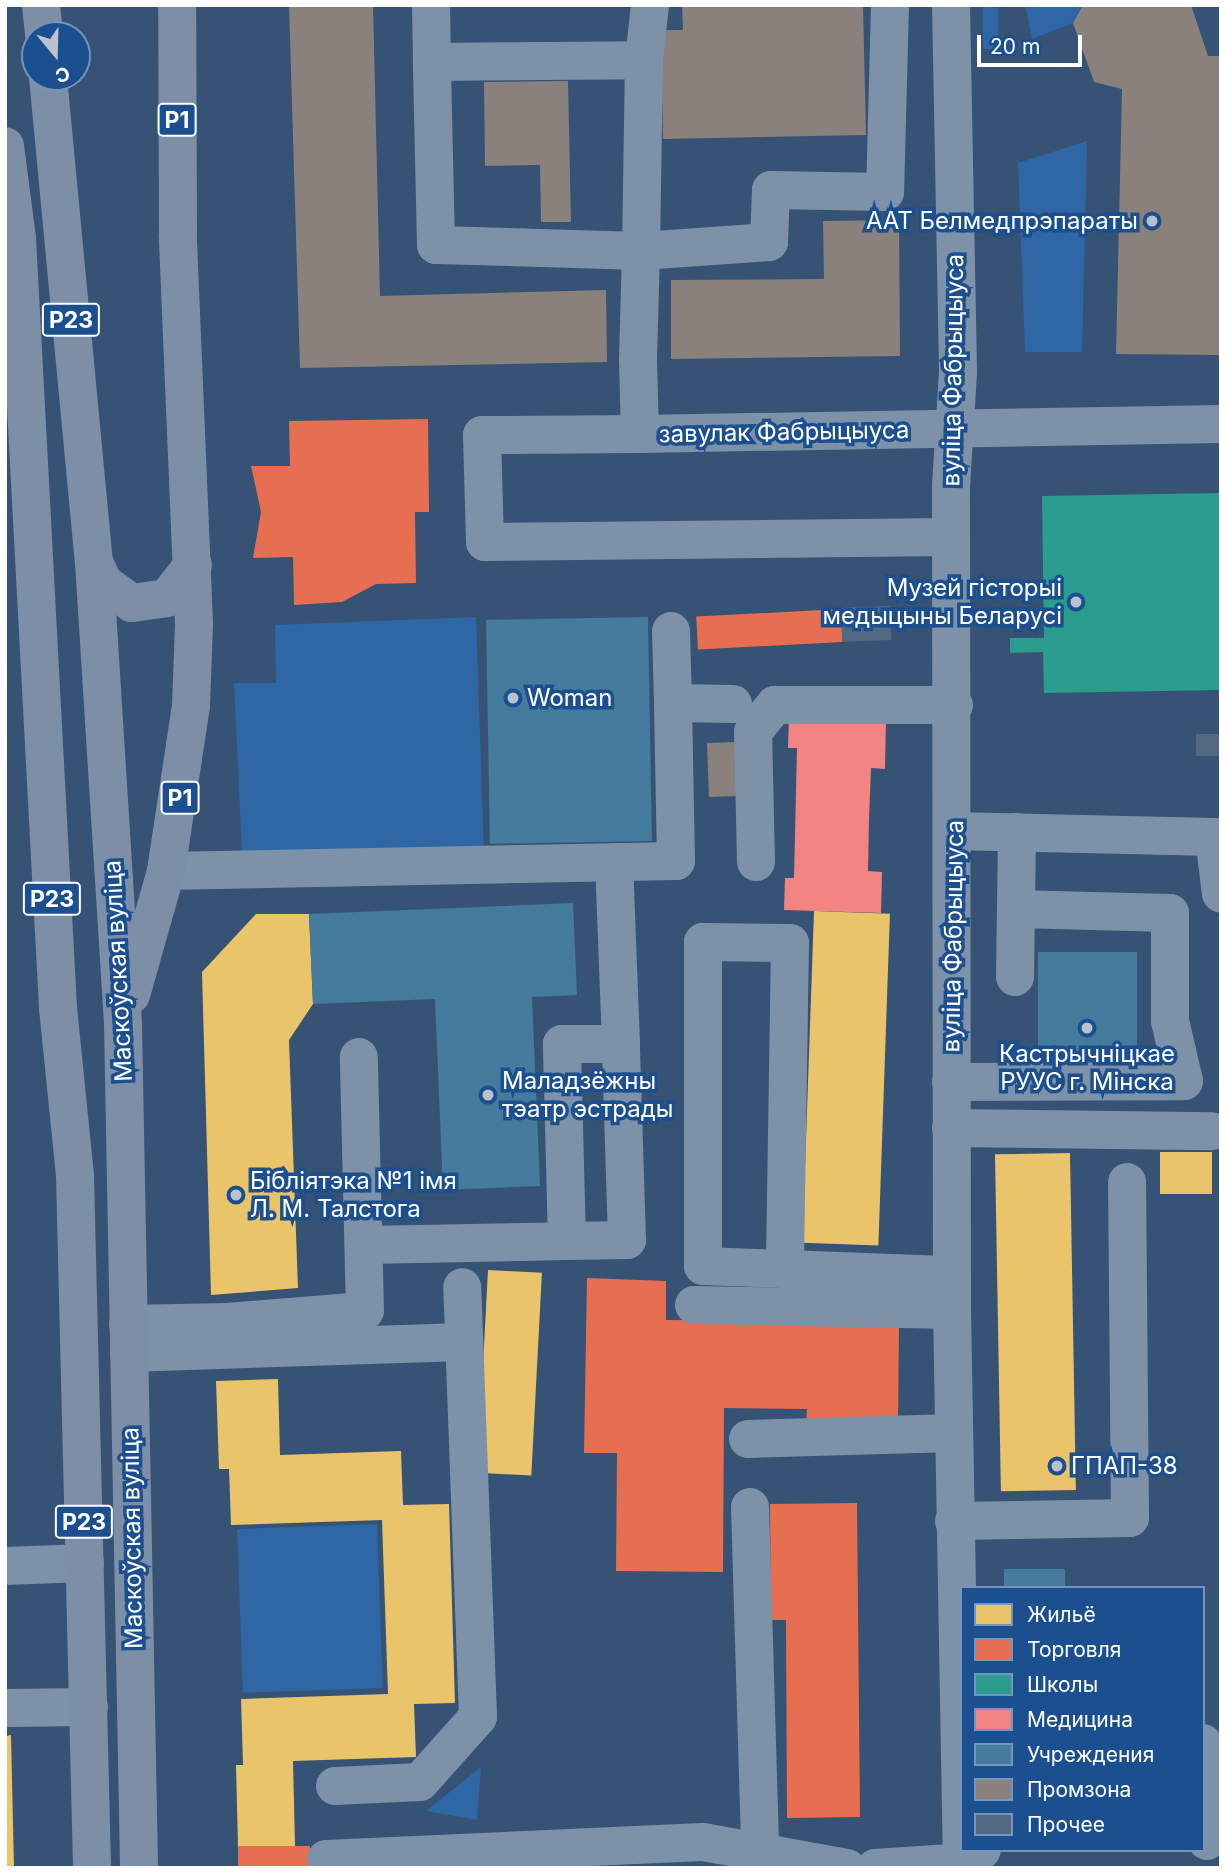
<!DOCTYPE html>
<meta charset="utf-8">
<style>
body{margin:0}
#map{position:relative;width:1226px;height:1873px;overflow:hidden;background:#365274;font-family:Inter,sans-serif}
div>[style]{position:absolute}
.green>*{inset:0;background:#2f66a5;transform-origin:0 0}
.homes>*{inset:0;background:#e9c46a;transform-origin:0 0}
.shops>*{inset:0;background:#e76f51;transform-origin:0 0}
.schools>*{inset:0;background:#2a9d8f}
.health>*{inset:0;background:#f28482}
.public>*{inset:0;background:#457b9d;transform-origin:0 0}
.industry>*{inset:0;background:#8a817c;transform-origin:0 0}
.building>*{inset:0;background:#526984;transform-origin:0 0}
.minor>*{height:38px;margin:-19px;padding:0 19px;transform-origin:19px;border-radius:19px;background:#7d92a8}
.major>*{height:38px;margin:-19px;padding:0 19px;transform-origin:19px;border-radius:19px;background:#7d8ea7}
.dots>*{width:19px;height:19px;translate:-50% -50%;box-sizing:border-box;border:4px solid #1b4f8f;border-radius:50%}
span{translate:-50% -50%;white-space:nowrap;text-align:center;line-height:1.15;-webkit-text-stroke:7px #1b4f8f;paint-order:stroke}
.shield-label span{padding:2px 5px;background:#1b4f8f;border:2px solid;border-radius:5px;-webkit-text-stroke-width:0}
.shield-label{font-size:23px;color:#fff;font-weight:700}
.poi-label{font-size:24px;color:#fff}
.right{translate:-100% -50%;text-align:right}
.left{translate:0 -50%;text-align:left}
.street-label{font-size:24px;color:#fff}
.frame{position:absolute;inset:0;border:7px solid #fff;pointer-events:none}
.legend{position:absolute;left:960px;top:1586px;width:245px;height:266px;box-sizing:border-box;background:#1b4f8f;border:2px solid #7695bc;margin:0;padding:9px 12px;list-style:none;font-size:21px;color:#fff}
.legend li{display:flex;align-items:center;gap:14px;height:35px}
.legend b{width:35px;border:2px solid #7695bc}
.north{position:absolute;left:21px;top:21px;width:70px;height:70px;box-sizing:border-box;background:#1b4f8f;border:2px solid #7695bc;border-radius:50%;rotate:161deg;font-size:19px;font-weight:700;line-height:28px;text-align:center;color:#fff}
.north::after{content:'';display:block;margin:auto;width:24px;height:32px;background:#b9c2ce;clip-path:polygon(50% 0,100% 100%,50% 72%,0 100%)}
.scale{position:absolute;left:977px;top:35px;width:105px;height:32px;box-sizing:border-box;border:4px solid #fff;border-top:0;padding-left:9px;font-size:21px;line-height:24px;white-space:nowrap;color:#fff;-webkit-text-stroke:5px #1b4f8f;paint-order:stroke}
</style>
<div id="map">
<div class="green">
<div style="left:983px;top:5px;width:15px;height:44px"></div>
<div style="clip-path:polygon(1025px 5px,1083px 5px,1073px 23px,1032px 39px)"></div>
<div style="clip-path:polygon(1087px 141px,1082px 352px,1025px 352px,1018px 163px)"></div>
<div style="clip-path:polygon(476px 617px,484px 852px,242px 853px,234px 683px,276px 683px,275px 625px)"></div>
<div style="left:377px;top:1524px;width:164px;height:140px;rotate:88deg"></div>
<div style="clip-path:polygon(481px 1767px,477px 1820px,426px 1811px)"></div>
</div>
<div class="homes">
<div style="left:814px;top:911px;width:76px;height:332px;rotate:2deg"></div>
<div style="clip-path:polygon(256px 914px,309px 914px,313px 1004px,289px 1040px,298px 1288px,211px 1295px,202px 972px)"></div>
<div style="left:1160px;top:1152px;width:52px;height:42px"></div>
<div style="left:1070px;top:1153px;width:337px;height:75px;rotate:89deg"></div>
<div style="left:488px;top:1270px;width:54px;height:203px;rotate:3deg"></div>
<div style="clip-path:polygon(278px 1379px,280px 1455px,401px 1451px,403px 1505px,449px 1504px,455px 1703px,414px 1704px,416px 1757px,293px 1761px,295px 1846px,238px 1848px,236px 1765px,243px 1765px,241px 1699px,388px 1694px,382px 1520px,231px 1525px,229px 1469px,219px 1469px,216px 1381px)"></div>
<div style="clip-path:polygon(11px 1735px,14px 1868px,5px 1868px,5px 1736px)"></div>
</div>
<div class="shops">
<div style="clip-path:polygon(428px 419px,429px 512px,415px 512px,416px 583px,376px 584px,342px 602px,294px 605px,293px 557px,253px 558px,261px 512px,251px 466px,290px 466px,289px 421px)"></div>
<div style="left:841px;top:609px;width:33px;height:145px;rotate:87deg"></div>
<div style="clip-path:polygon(587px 1278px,666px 1281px,666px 1320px,899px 1322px,898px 1426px,806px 1424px,807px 1409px,724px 1408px,723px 1572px,616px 1571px,617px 1453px,584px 1453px)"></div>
<div style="clip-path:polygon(857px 1503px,860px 1817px,787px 1818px,786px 1620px,771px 1620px,770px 1504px)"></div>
<div style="left:310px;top:1846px;width:22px;height:72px;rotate:90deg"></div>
</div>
<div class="schools">
<div style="clip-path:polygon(1221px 493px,1221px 690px,1044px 693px,1043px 652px,1010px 653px,1010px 638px,1044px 638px,1042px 496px)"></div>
</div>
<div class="health">
<div style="clip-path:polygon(789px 715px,886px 718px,885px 769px,871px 768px,869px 819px,868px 871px,882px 872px,881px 913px,784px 910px,785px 878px,794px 878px,797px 748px,788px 748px)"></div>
</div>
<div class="public">
<div style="left:648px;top:617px;width:224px;height:162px;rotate:89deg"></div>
<div style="clip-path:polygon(573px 903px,577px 995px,532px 997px,540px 1186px,443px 1190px,435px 999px,313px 1004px,309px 914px)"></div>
<div style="left:1038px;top:952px;width:99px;height:102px"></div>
<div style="left:1065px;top:1569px;width:19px;height:61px;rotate:90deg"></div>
</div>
<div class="industry">
<div style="clip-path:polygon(289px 5px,373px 5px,380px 296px,606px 290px,607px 362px,300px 368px)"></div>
<div style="clip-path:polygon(682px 5px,863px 5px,866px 135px,663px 139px,661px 30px,683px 30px)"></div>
<div style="clip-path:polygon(1083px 5px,1191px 5px,1208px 56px,1221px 56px,1221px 355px,1116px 354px,1122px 89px,1094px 82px,1073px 23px)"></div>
<div style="clip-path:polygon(568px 81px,571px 222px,541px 222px,540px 165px,485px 166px,484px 82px)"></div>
<div style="clip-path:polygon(899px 220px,900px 356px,671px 359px,671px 280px,824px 279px,823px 221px)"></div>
<div style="left:737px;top:742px;width:54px;height:30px;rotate:88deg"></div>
</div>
<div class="building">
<div style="left:890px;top:606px;width:34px;height:49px;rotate:88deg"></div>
<div style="left:1221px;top:734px;width:22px;height:25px;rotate:90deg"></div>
</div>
<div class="minor">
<div style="left:431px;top:5px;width:57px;rotate:89deg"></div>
<div style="left:890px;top:5px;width:187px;rotate:91.5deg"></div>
<div style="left:885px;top:192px;width:114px;rotate:-179deg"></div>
<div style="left:771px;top:190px;width:52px;rotate:92.2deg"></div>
<div style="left:769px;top:242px;width:128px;rotate:176deg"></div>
<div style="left:641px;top:251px;width:205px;rotate:-178.3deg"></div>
<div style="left:436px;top:245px;width:183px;rotate:-91.3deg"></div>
<div style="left:432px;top:62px;width:212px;rotate:-0.5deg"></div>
<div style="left:644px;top:60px;width:191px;rotate:90.9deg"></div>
<div style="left:641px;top:251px;width:109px;rotate:91.6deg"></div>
<div style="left:638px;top:360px;width:74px;rotate:88.5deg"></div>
<div style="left:640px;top:434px;width:158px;rotate:179.6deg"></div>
<div style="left:482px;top:435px;width:107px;rotate:88.4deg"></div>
<div style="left:485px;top:542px;width:466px;rotate:-0.6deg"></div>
<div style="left:951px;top:5px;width:367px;rotate:88.9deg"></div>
<div style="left:958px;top:372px;width:116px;rotate:93.5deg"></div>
<div style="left:951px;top:488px;width:822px;rotate:89.93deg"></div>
<div style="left:952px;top:1310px;width:558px;rotate:88.97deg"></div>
<div style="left:644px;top:60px;width:55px;rotate:-83.8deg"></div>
<div style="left:640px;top:434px;width:581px;rotate:-0.99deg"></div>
<div style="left:671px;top:631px;width:72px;rotate:88.4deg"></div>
<div style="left:954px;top:831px;width:260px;rotate:1.3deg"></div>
<div style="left:1214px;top:837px;width:57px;rotate:83deg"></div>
<div style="left:756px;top:862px;width:130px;rotate:-91.3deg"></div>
<div style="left:753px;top:732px;width:35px;rotate:-51deg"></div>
<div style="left:775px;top:705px;width:179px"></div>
<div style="left:166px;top:871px;width:510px;rotate:-1.12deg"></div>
<div style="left:676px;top:861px;width:158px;rotate:-91.1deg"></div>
<div style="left:673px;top:703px;width:60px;rotate:1deg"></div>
<div style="left:1015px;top:977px;width:145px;rotate:-89.2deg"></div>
<div style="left:951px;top:1082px;width:233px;rotate:-0.2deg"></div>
<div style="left:1184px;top:1081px;width:62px;rotate:-103.1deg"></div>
<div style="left:1170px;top:1021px;width:108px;rotate:-90deg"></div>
<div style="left:1170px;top:913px;width:154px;rotate:-178.5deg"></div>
<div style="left:951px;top:1128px;width:261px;rotate:0.7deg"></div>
<div style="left:567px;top:1241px;width:60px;rotate:-1deg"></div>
<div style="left:627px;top:1240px;width:196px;rotate:-91.8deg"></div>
<div style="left:365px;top:1245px;width:202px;rotate:-1.1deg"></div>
<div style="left:567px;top:1241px;width:197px;rotate:-91.5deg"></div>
<div style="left:562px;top:1044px;width:59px"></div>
<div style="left:621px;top:1044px;width:182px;rotate:-92.2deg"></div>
<div style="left:785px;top:1269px;width:82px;rotate:-177.9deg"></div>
<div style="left:703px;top:1266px;width:324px;rotate:-90deg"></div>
<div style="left:703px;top:942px;width:87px;rotate:0.7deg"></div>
<div style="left:790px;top:943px;width:326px;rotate:90.9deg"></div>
<div style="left:785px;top:1269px;width:167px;rotate:2.1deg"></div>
<div style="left:694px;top:1305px;width:258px;rotate:1.1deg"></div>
<div style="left:128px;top:1324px;width:99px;rotate:-1.2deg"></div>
<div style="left:227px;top:1322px;width:138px;rotate:-4.6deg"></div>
<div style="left:365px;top:1311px;width:254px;rotate:-91.4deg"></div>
<div style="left:129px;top:1353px;width:335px;rotate:-1.9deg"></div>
<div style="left:748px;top:1439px;width:205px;rotate:-1.7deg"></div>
<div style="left:750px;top:1507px;width:345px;rotate:88.3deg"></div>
<div style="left:954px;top:1521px;width:176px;rotate:-1deg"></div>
<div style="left:1130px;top:1518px;width:336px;rotate:-90.5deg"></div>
<div style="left:5px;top:1566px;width:80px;rotate:-2.1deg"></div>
<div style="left:5px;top:1708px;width:84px;rotate:-0.7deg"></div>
<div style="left:1203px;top:1743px;width:98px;rotate:87.7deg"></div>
<div style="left:335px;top:1786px;width:85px;rotate:-2.7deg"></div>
<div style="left:420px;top:1782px;width:87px;rotate:-48.3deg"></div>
<div style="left:478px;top:1717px;width:430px;rotate:-92.1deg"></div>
<div style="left:326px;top:1859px;width:377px;rotate:-2.6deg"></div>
<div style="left:703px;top:1842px;width:146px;rotate:10.2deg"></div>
<div style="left:875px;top:1868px;width:87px;rotate:-3.9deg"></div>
<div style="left:962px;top:1862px;width:23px;rotate:-31deg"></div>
</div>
<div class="major">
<div style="left:41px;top:5px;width:30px;rotate:84deg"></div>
<div style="left:48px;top:77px;width:487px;rotate:84.6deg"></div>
<div style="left:94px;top:562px;width:463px;rotate:86.4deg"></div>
<div style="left:123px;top:1024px;width:844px;rotate:88.91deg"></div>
<div style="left:5px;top:146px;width:93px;rotate:82.6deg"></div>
<div style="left:17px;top:238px;width:771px;rotate:86.95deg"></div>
<div style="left:58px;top:1008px;width:169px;rotate:84.2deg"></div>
<div style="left:75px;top:1176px;width:692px;rotate:88.59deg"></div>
<div style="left:94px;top:562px;width:23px;rotate:65deg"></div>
<div style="left:104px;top:583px;width:34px;rotate:36deg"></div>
<div style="left:132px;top:603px;width:35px;rotate:-8deg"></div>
<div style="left:167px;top:598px;width:42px;rotate:-51.8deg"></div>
<div style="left:131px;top:995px;width:129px;rotate:-74.2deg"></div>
<div style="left:166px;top:871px;width:167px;rotate:-81.4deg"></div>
<div style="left:191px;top:706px;width:83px;rotate:-87.9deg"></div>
<div style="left:194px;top:623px;width:388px;rotate:-92.4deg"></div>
<div style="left:178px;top:235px;width:230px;rotate:-90.2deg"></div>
</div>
<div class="dots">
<div style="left:1152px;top:221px;background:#b9c2ce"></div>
<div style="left:1076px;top:602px;background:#b9c2ce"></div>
<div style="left:513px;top:698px;background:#b9c2ce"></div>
<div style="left:1087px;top:1028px;background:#b9c2ce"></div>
<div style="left:488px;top:1095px;background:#b9c2ce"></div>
<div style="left:236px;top:1195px;background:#b9c2ce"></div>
<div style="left:1057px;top:1466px;background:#b9c2ce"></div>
</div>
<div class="shield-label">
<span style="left:177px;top:120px">Р1</span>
<span style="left:71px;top:320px">Р23</span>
<span style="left:180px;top:798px">Р1</span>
<span style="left:52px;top:899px">Р23</span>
<span style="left:84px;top:1522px">Р23</span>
</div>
<div class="poi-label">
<span class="right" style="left:1138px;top:221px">ААТ Белмедпрэпараты</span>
<span class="right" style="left:1062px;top:602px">Музей гісторыі<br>медыцыны Беларусі</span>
<span class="left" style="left:527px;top:698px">Woman</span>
<span style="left:1087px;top:1068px">Кастрычніцкае<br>РУУС г. Мінска</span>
<span class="left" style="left:502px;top:1095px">Маладзёжны<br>тэатр эстрады</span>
<span class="left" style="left:250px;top:1195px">Бібліятэка №1 імя<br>Л. М. Талстога</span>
<span class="left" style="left:1071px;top:1466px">ГПАП-38</span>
</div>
<div class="street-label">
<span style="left:953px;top:370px;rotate:-89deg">вуліца Фабрыцыуса</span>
<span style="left:784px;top:432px;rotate:-1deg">завулак Фабрыцыуса</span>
<span style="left:953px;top:936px;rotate:-89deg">вуліца Фабрыцыуса</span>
<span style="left:118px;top:971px;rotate:-93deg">Маскоўская вуліца</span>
<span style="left:132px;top:1538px;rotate:-91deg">Маскоўская вуліца</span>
</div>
<div class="frame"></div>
<ul class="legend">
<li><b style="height:19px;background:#e9c46a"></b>Жильё</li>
<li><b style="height:19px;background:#e76f51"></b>Торговля</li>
<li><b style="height:19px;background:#2a9d8f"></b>Школы</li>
<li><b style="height:19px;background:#f28482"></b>Медицина</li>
<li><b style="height:19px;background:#457b9d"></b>Учреждения</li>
<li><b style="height:19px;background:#8a817c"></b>Промзона</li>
<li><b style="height:19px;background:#526984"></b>Прочее</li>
</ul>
<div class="north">С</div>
<div class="scale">20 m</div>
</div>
